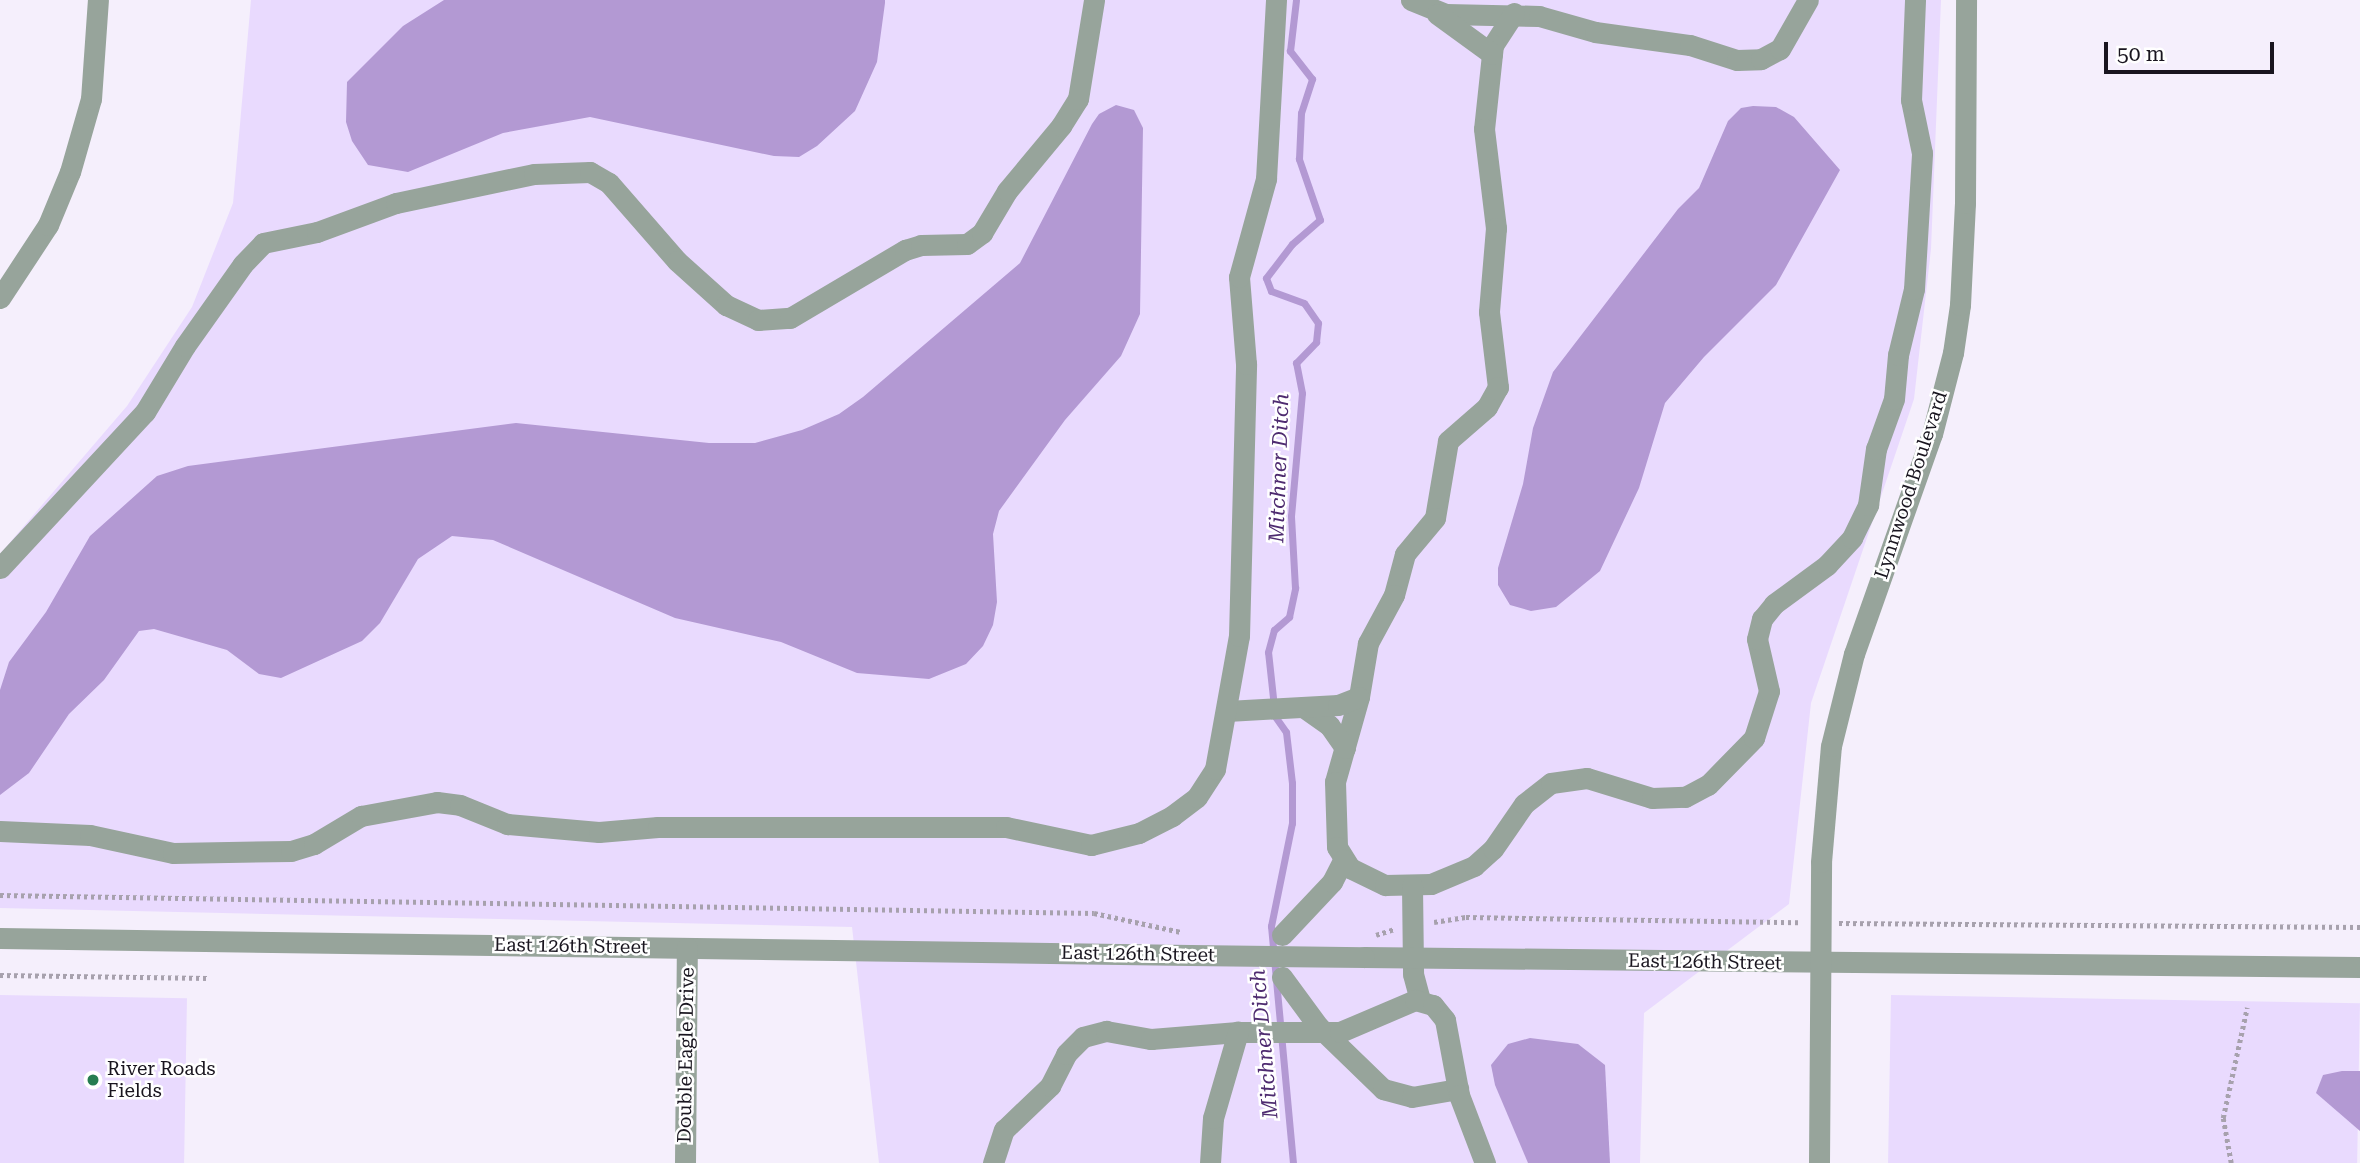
<!DOCTYPE html>
<style>
body{margin:0}
#map{position:relative;width:2360px;height:1163px;overflow:hidden;background:#f5effc;font-family:"Roboto Serif",serif}
div>[style]{position:absolute}
.green>*{inset:0;background:#e9dafe;transform-origin:0 0}
.water>*{inset:0;background:#b399d3}
.stream>*{height:7px;margin:-3.5px;padding:0 3.5px;transform-origin:3.5px;border-radius:3.5px;background:#b399d3}
.path>*{height:4.5px;margin-top:-2.25px;transform-origin:0;background:repeating-linear-gradient(90deg,#a7a1ad 0 3.5px,transparent 0 7px)}
.minor>*{height:21px;margin:-10.5px;padding:0 10.5px;transform-origin:10.5px;border-radius:10.5px;background:#97a49b}
.minor-bridge>*{height:21px;margin:-10.5px;padding:0 10.5px;transform-origin:10.5px;border-radius:10.5px;background:#97a49b}
.dots>*{width:19px;height:19px;translate:-50% -50%;box-sizing:border-box;border:4px solid #fff;border-radius:50%}
span{translate:-50% -50%;white-space:nowrap;text-align:center;line-height:1.15;-webkit-text-stroke:5px #fff;paint-order:stroke}
.street-label{font-size:19px;color:#19151f}
.poi-label{font-size:19px;color:#19151f}
.left{translate:0 -50%;text-align:left}
.water-label{font-size:21px;color:#4e2b70;font-style:italic}
.scale{position:absolute;left:2104px;top:42px;width:170px;height:32px;box-sizing:border-box;border:4px solid #19151f;border-top:0;padding-left:9px;font-size:21px;line-height:24px;white-space:nowrap;color:#19151f;-webkit-text-stroke:5px #fff;paint-order:stroke}
</style>
<div id="map">
<div class="green">
<div style="clip-path:polygon(251px 0,1941px 0,1931px 249px,1914px 399px,1811px 703px,1789px 904px,1644px 1013px,1640px 1163px,879px 1163px,852px 927px,0 908px,0 554px,127px 406px,192px 307px,233px 203px)"></div>
<div style="left:0;top:995px;width:187px;height:168px;rotate:1deg"></div>
<div style="left:1891px;top:995px;width:469px;height:169px;rotate:1deg"></div>
</div>
<div class="water">
<div style="clip-path:polygon(444px 0,885px 0,885px 3px,877px 62px,855px 111px,817px 146px,799px 157px,774px 156px,590px 117px,503px 133px,408px 172px,368px 165px,352px 141px,346px 122px,347px 82px,403px 26px)"></div>
<div style="clip-path:polygon(1116px 105px,1134px 110px,1143px 128px,1140px 314px,1121px 356px,1065px 420px,999px 511px,993px 534px,997px 602px,993px 625px,983px 646px,966px 664px,929px 679px,857px 673px,781px 642px,675px 618px,493px 540px,452px 536px,418px 559px,380px 623px,362px 641px,281px 678px,259px 674px,227px 650px,154px 629px,139px 631px,104px 680px,69px 714px,29px 773px,0 795px,0 690px,9px 662px,46px 612px,90px 536px,157px 476px,188px 466px,516px 423px,709px 443px,755px 443px,802px 430px,839px 414px,863px 397px,1020px 263px,1092px 124px,1099px 114px)"></div>
<div style="clip-path:polygon(1753px 106px,1776px 107px,1794px 117px,1840px 170px,1776px 285px,1704px 357px,1665px 403px,1639px 488px,1600px 571px,1556px 607px,1531px 611px,1510px 605px,1498px 585px,1498px 568px,1523px 484px,1533px 428px,1553px 372px,1678px 209px,1699px 188px,1728px 121px,1741px 108px)"></div>
<div style="clip-path:polygon(1530px 1038px,1578px 1044px,1605px 1065px,1610px 1163px,1528px 1163px,1495px 1085px,1491px 1065px,1508px 1044px)"></div>
<div style="clip-path:polygon(2342px 1071px,2360px 1071px,2360px 1131px,2316px 1093px,2323px 1075px)"></div>
</div>
<div class="stream">
<div style="left:1293px;top:1163px;width:238px;rotate:-95.3deg"></div>
<div style="left:1271px;top:926px;width:105px;rotate:-78.5deg"></div>
<div style="left:1292px;top:823px;width:40px;rotate:-90deg"></div>
<div style="left:1292px;top:783px;width:51px;rotate:-96.7deg"></div>
<div style="left:1286px;top:732px;width:19px;rotate:-125deg"></div>
<div style="left:1275px;top:716px;width:64px;rotate:-96.2deg"></div>
<div style="left:1268px;top:652px;width:23px;rotate:-75deg"></div>
<div style="left:1274px;top:630px;width:20px;rotate:-41deg"></div>
<div style="left:1289px;top:617px;width:30px;rotate:-78deg"></div>
<div style="left:1295px;top:588px;width:72px;rotate:-93.2deg"></div>
<div style="left:1291px;top:516px;width:123px;rotate:-84.9deg"></div>
<div style="left:1302px;top:393px;width:31px;rotate:-101deg"></div>
<div style="left:1296px;top:363px;width:29px;rotate:-46deg"></div>
<div style="left:1316px;top:342px;width:19px;rotate:-84deg"></div>
<div style="left:1318px;top:323px;width:24px;rotate:-125deg"></div>
<div style="left:1304px;top:303px;width:35px;rotate:-160deg"></div>
<div style="left:1271px;top:291px;width:14px;rotate:-111deg"></div>
<div style="left:1266px;top:278px;width:43px;rotate:-52.6deg"></div>
<div style="left:1292px;top:244px;width:37px;rotate:-41deg"></div>
<div style="left:1320px;top:220px;width:65px;rotate:-109deg"></div>
<div style="left:1299px;top:159px;width:46px;rotate:-87.5deg"></div>
<div style="left:1301px;top:113px;width:36px;rotate:-72deg"></div>
<div style="left:1312px;top:79px;width:36px;rotate:-128deg"></div>
<div style="left:1290px;top:51px;width:51px;rotate:-83.3deg"></div>
</div>
<div class="path">
<div style="left:0;top:895px;width:1094px;rotate:0.94deg"></div>
<div style="left:1094px;top:913px;width:89px;rotate:12.3deg"></div>
<div style="left:1434px;top:922px;width:32px;rotate:-9deg"></div>
<div style="left:1466px;top:917px;width:333px;rotate:0.9deg"></div>
<div style="left:1839px;top:923px;width:521px;rotate:0.44deg"></div>
<div style="left:1376px;top:935px;width:19px;rotate:-18deg"></div>
<div style="left:0;top:975px;width:208px;rotate:0.8deg"></div>
<div style="left:2231px;top:1163px;width:46px;rotate:-100.1deg"></div>
<div style="left:2223px;top:1118px;width:113px;rotate:-77.7deg"></div>
</div>
<div class="minor">
<div style="left:1411px;top:0;width:38px;rotate:22deg"></div>
<div style="left:1446px;top:14px;width:93px;rotate:1.2deg"></div>
<div style="left:1539px;top:16px;width:58px;rotate:15.9deg"></div>
<div style="left:1595px;top:32px;width:96px;rotate:7.8deg"></div>
<div style="left:1690px;top:45px;width:49px;rotate:17.7deg"></div>
<div style="left:1737px;top:60px;width:24px;rotate:-2deg"></div>
<div style="left:1761px;top:59px;width:21px;rotate:-28deg"></div>
<div style="left:1780px;top:49px;width:56px;rotate:-60.3deg"></div>
<div style="left:1514px;top:13px;width:38px;rotate:123deg"></div>
<div style="left:1493px;top:45px;width:84px;rotate:96.1deg"></div>
<div style="left:1484px;top:129px;width:100px;rotate:83.1deg"></div>
<div style="left:1496px;top:228px;width:84px;rotate:94.8deg"></div>
<div style="left:1489px;top:312px;width:76px;rotate:83.2deg"></div>
<div style="left:1498px;top:387px;width:23px;rotate:119deg"></div>
<div style="left:1487px;top:407px;width:52px;rotate:138.9deg"></div>
<div style="left:1448px;top:441px;width:78px;rotate:99.6deg"></div>
<div style="left:1435px;top:518px;width:47px;rotate:129.8deg"></div>
<div style="left:1405px;top:554px;width:42px;rotate:105deg"></div>
<div style="left:1394px;top:595px;width:55px;rotate:118.4deg"></div>
<div style="left:1368px;top:643px;width:55px;rotate:99.5deg"></div>
<div style="left:1359px;top:697px;width:88px;rotate:105.8deg"></div>
<div style="left:1335px;top:782px;width:65px;rotate:88.2deg"></div>
<div style="left:1337px;top:847px;width:25px;rotate:58deg"></div>
<div style="left:1350px;top:868px;width:39px;rotate:26deg"></div>
<div style="left:1385px;top:885px;width:46px;rotate:-1.2deg"></div>
<div style="left:1431px;top:884px;width:47px;rotate:-22.7deg"></div>
<div style="left:1474px;top:866px;width:25px;rotate:-42deg"></div>
<div style="left:1493px;top:849px;width:55px;rotate:-55.4deg"></div>
<div style="left:1524px;top:804px;width:34px;rotate:-38deg"></div>
<div style="left:1551px;top:783px;width:36px;rotate:-8deg"></div>
<div style="left:1587px;top:778px;width:68px;rotate:17.1deg"></div>
<div style="left:1652px;top:798px;width:33px;rotate:-2deg"></div>
<div style="left:1685px;top:797px;width:26px;rotate:-28deg"></div>
<div style="left:1708px;top:785px;width:66px;rotate:-45.6deg"></div>
<div style="left:1754px;top:738px;width:49px;rotate:-72.3deg"></div>
<div style="left:1769px;top:691px;width:53px;rotate:-103deg"></div>
<div style="left:1757px;top:639px;width:21px;rotate:-76deg"></div>
<div style="left:1762px;top:619px;width:19px;rotate:-51deg"></div>
<div style="left:1774px;top:604px;width:66px;rotate:-36.3deg"></div>
<div style="left:1827px;top:565px;width:37px;rotate:-47deg"></div>
<div style="left:1852px;top:538px;width:37px;rotate:-64deg"></div>
<div style="left:1868px;top:505px;width:57px;rotate:-81.9deg"></div>
<div style="left:1876px;top:449px;width:53px;rotate:-70.2deg"></div>
<div style="left:1894px;top:399px;width:44px;rotate:-84.8deg"></div>
<div style="left:1898px;top:355px;width:68px;rotate:-76.4deg"></div>
<div style="left:1914px;top:289px;width:136px;rotate:-86.6deg"></div>
<div style="left:1922px;top:153px;width:54px;rotate:-101.7deg"></div>
<div style="left:1911px;top:100px;width:100px;rotate:-87.7deg"></div>
<div style="left:1437px;top:14px;width:68px;rotate:36deg"></div>
<div style="left:0;top:298px;width:87px;rotate:-56.7deg"></div>
<div style="left:48px;top:225px;width:57px;rotate:-67.5deg"></div>
<div style="left:70px;top:172px;width:76px;rotate:-74deg"></div>
<div style="left:91px;top:99px;width:99px;rotate:-86deg"></div>
<div style="left:0;top:568px;width:213px;rotate:-47.1deg"></div>
<div style="left:145px;top:412px;width:77px;rotate:-58.8deg"></div>
<div style="left:185px;top:346px;width:100px;rotate:-54.7deg"></div>
<div style="left:243px;top:264px;width:29px;rotate:-46deg"></div>
<div style="left:263px;top:243px;width:55px;rotate:-11.5deg"></div>
<div style="left:317px;top:232px;width:84px;rotate:-20.2deg"></div>
<div style="left:396px;top:203px;width:141px;rotate:-11.9deg"></div>
<div style="left:534px;top:174px;width:56px;rotate:-2deg"></div>
<div style="left:590px;top:172px;width:22px;rotate:30deg"></div>
<div style="left:609px;top:183px;width:103px;rotate:48.9deg"></div>
<div style="left:677px;top:261px;width:66px;rotate:41.9deg"></div>
<div style="left:726px;top:305px;width:35px;rotate:25deg"></div>
<div style="left:758px;top:320px;width:32px;rotate:-4deg"></div>
<div style="left:790px;top:318px;width:134px;rotate:-30.6deg"></div>
<div style="left:905px;top:250px;width:17px;rotate:-17deg"></div>
<div style="left:921px;top:245px;width:46px;rotate:-1.2deg"></div>
<div style="left:967px;top:244px;width:19px;rotate:-36deg"></div>
<div style="left:982px;top:233px;width:49px;rotate:-59.2deg"></div>
<div style="left:1007px;top:191px;width:85px;rotate:-50.3deg"></div>
<div style="left:1061px;top:126px;width:32px;rotate:-58deg"></div>
<div style="left:1078px;top:99px;width:100px;rotate:-80.8deg"></div>
<div style="left:1303px;top:707px;width:32px;rotate:35deg"></div>
<div style="left:1329px;top:725px;width:28px;rotate:55deg"></div>
<div style="left:1227px;top:711px;width:111px;rotate:-3.1deg"></div>
<div style="left:1338px;top:705px;width:22px;rotate:-21deg"></div>
<div style="left:0;top:831px;width:90px;rotate:2.5deg"></div>
<div style="left:90px;top:835px;width:85px;rotate:12.2deg"></div>
<div style="left:173px;top:853px;width:118px;rotate:-1deg"></div>
<div style="left:291px;top:851px;width:24px;rotate:-17deg"></div>
<div style="left:314px;top:844px;width:55px;rotate:-30.8deg"></div>
<div style="left:361px;top:816px;width:77px;rotate:-10.4deg"></div>
<div style="left:437px;top:802px;width:23px;rotate:7deg"></div>
<div style="left:460px;top:805px;width:51px;rotate:22deg"></div>
<div style="left:507px;top:824px;width:92px;rotate:5deg"></div>
<div style="left:599px;top:832px;width:59px;rotate:-4.8deg"></div>
<div style="left:658px;top:827px;width:348px"></div>
<div style="left:1006px;top:827px;width:87px;rotate:12deg"></div>
<div style="left:1091px;top:845px;width:49px;rotate:-14deg"></div>
<div style="left:1139px;top:833px;width:37px;rotate:-27deg"></div>
<div style="left:1172px;top:816px;width:31px;rotate:-37deg"></div>
<div style="left:1197px;top:797px;width:33px;rotate:-57deg"></div>
<div style="left:1215px;top:769px;width:135px;rotate:-79.8deg"></div>
<div style="left:1239px;top:636px;width:272px;rotate:-88.5deg"></div>
<div style="left:1246px;top:364px;width:87px;rotate:-94.6deg"></div>
<div style="left:1239px;top:277px;width:102px;rotate:-74.6deg"></div>
<div style="left:1266px;top:179px;width:179px;rotate:-86.8deg"></div>
<div style="left:1412px;top:886px;width:88px;rotate:89.3deg"></div>
<div style="left:1413px;top:974px;width:27px;rotate:75deg"></div>
<div style="left:1282px;top:935px;width:73px;rotate:-46.7deg"></div>
<div style="left:1332px;top:882px;width:25px;rotate:-63deg"></div>
<div style="left:0;top:938px;width:1190px;rotate:0.82deg"></div>
<div style="left:1364px;top:957px;width:996px;rotate:0.58deg"></div>
<div style="left:1282px;top:977px;width:61px;rotate:53.7deg"></div>
<div style="left:1318px;top:1026px;width:91px;rotate:44.1deg"></div>
<div style="left:1383px;top:1089px;width:30px;rotate:15deg"></div>
<div style="left:1412px;top:1097px;width:47px;rotate:-9.9deg"></div>
<div style="left:685px;top:1163px;width:215px;rotate:-89.5deg"></div>
<div style="left:993px;top:1163px;width:35px;rotate:-72deg"></div>
<div style="left:1004px;top:1130px;width:64px;rotate:-43.7deg"></div>
<div style="left:1050px;top:1086px;width:36px;rotate:-63deg"></div>
<div style="left:1066px;top:1054px;width:24px;rotate:-45deg"></div>
<div style="left:1083px;top:1037px;width:24px;rotate:-15deg"></div>
<div style="left:1106px;top:1031px;width:46px;rotate:10.1deg"></div>
<div style="left:1151px;top:1039px;width:87px;rotate:-4.6deg"></div>
<div style="left:1238px;top:1032px;width:102px"></div>
<div style="left:1340px;top:1032px;width:82px;rotate:-23.1deg"></div>
<div style="left:1415px;top:1000px;width:19px;rotate:16deg"></div>
<div style="left:1433px;top:1005px;width:19px;rotate:51deg"></div>
<div style="left:1445px;top:1020px;width:76px;rotate:79.4deg"></div>
<div style="left:1459px;top:1095px;width:73px;rotate:69.1deg"></div>
<div style="left:1210px;top:1163px;width:45px;rotate:-86.2deg"></div>
<div style="left:1213px;top:1118px;width:90px;rotate:-73.8deg"></div>
<div style="left:1819px;top:1163px;width:301px;rotate:-89.6deg"></div>
<div style="left:1821px;top:862px;width:116px;rotate:-85.1deg"></div>
<div style="left:1831px;top:746px;width:95px;rotate:-76deg"></div>
<div style="left:1854px;top:654px;width:233px;rotate:-70.5deg"></div>
<div style="left:1932px;top:434px;width:84px;rotate:-75.5deg"></div>
<div style="left:1953px;top:353px;width:49px;rotate:-81.7deg"></div>
<div style="left:1960px;top:305px;width:102px;rotate:-87.2deg"></div>
<div style="left:1965px;top:203px;width:203px;rotate:-89.7deg"></div>
</div>
<div class="minor-bridge">
<div style="left:1190px;top:955px;width:174px;rotate:0.7deg"></div>
</div>
<div class="dots">
<div style="left:93px;top:1080px;background:#257c50"></div>
</div>
<div class="street-label">
<span style="left:1911px;top:485px;rotate:-72deg">Lynnwood Boulevard</span>
<span style="left:571px;top:946px;rotate:1deg">East 126th Street</span>
<span style="left:1138px;top:954px;rotate:1deg">East 126th Street</span>
<span style="left:1705px;top:962px;rotate:1deg">East 126th Street</span>
<span style="left:686px;top:1055px;rotate:-89deg">Double Eagle Drive</span>
</div>
<div class="poi-label">
<span class="left" style="left:107px;top:1080px">River Roads<br>Fields</span>
</div>
<div class="water-label">
<span style="left:1279px;top:468px;rotate:-88deg">Mitchner Ditch</span>
<span style="left:1264px;top:1044px;rotate:-95deg">Mitchner Ditch</span>
</div>
<div class="scale">50 m</div>
</div>
